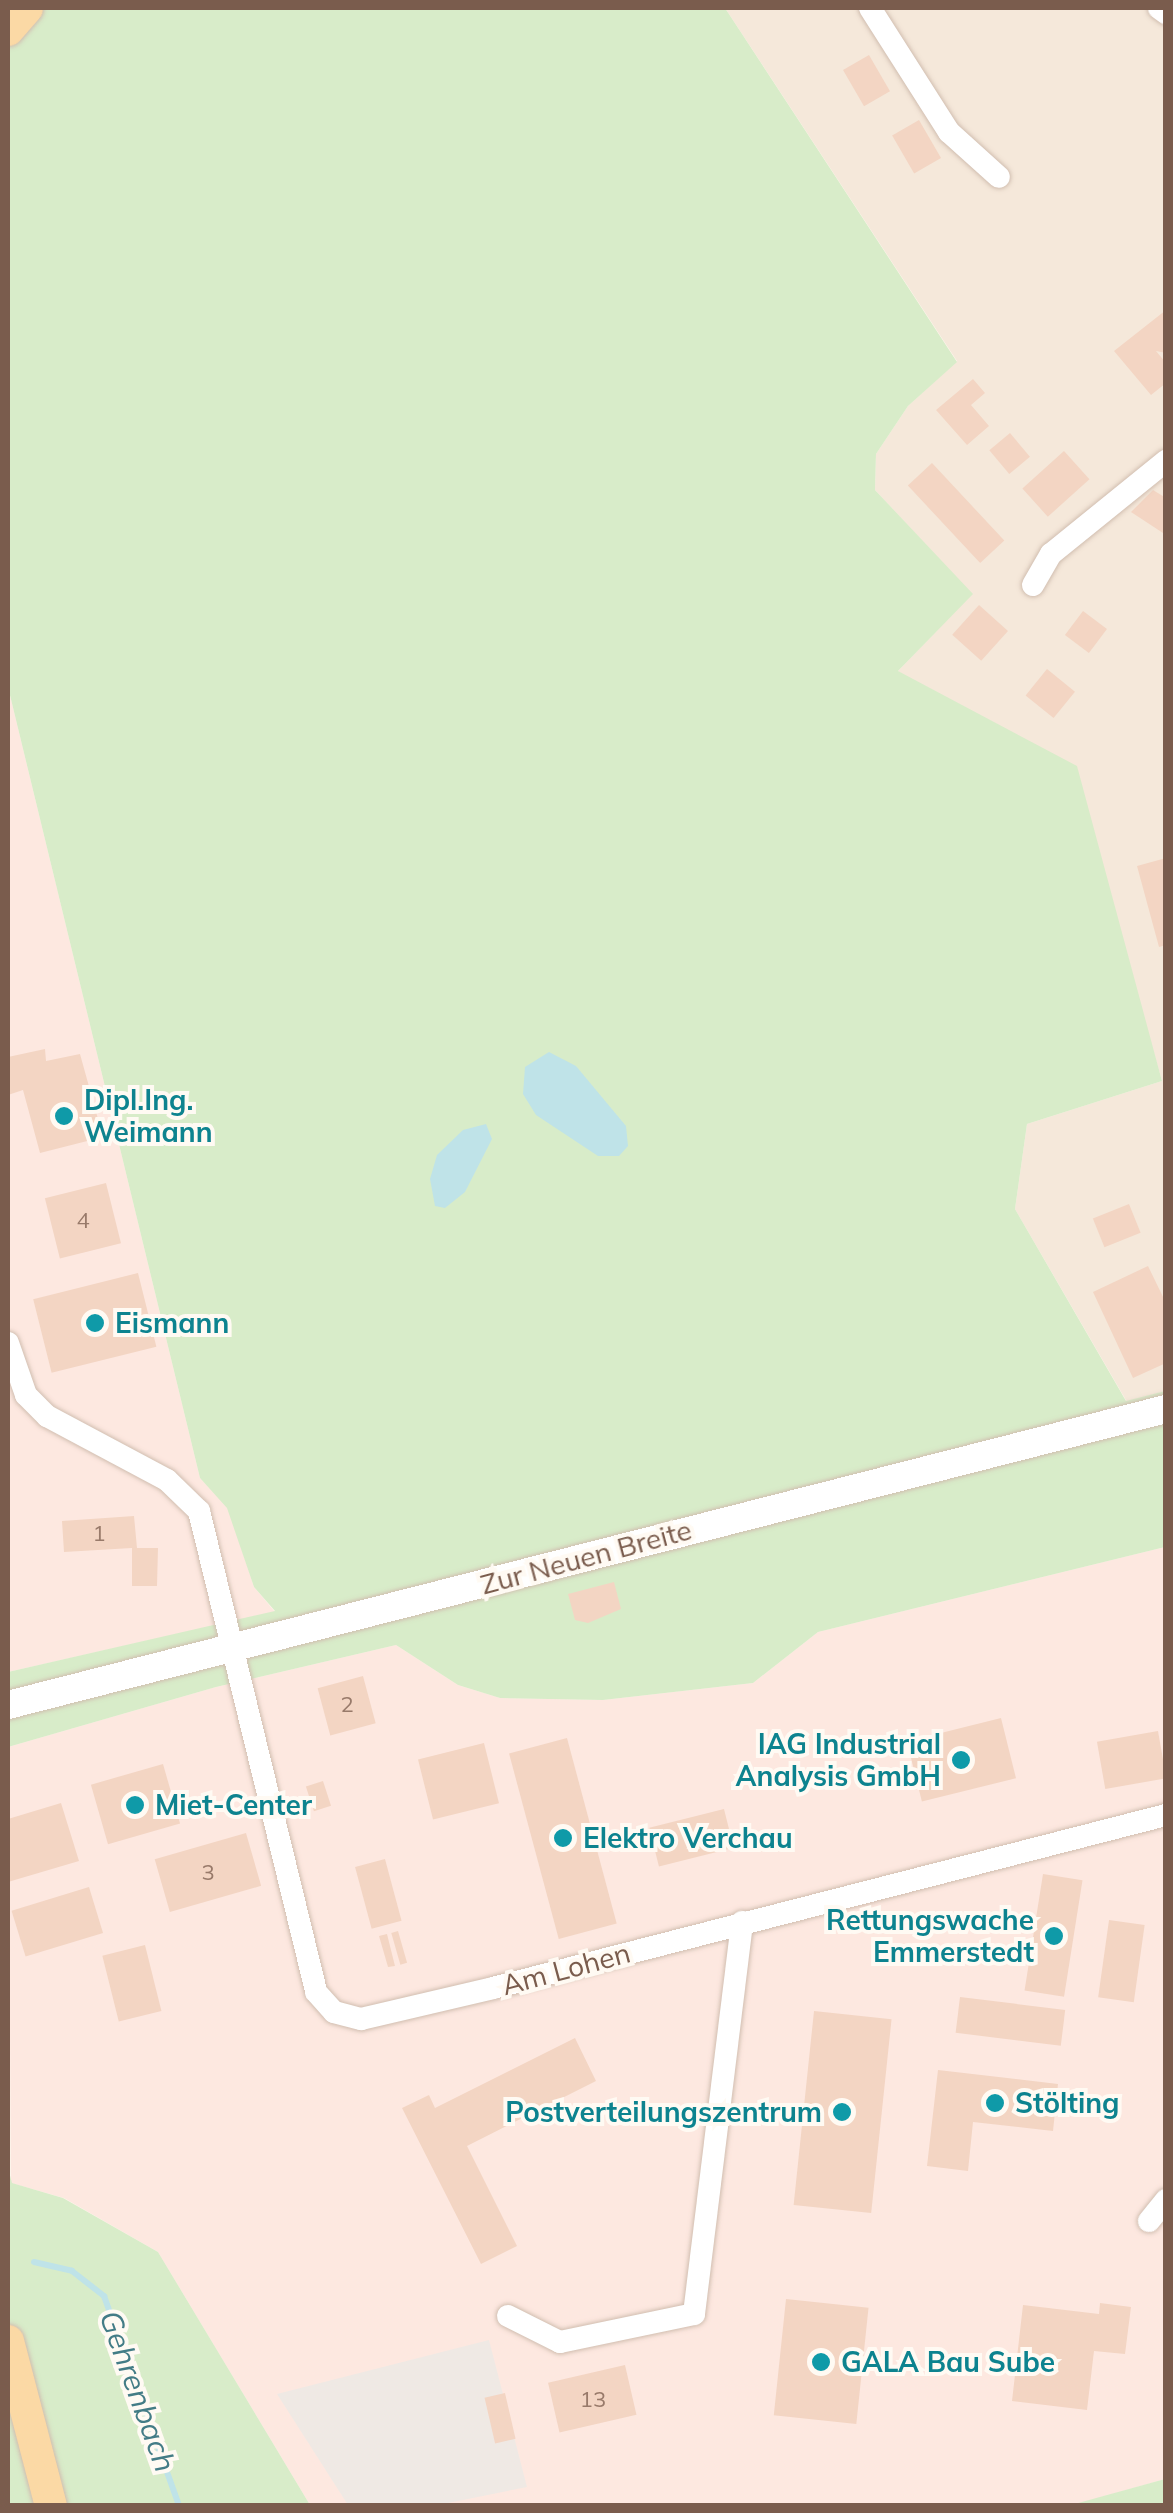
<!DOCTYPE html>
<meta charset="utf-8">
<style>
body{margin:0}
#map{position:relative;width:1173px;height:2513px;overflow:hidden;background:#fdf6ec;font-family:Mulish,sans-serif}
div>[style]{position:absolute}
.residential>*{inset:0;background:#f5e8da}
.commercial>*{inset:0;background:#fde8e0}
.industrial>*{inset:0;background:#efe9e4}
.green>*{inset:0;background:#d8ecc9}
.water>*{inset:0;background:#bfe3e8}
.stream>*{height:6px;margin:-3px;padding:0 3px;transform-origin:3px;border-radius:3px;background:#bfe3e8}
.building>*{inset:0;background:#f3d5c3;transform-origin:0 0}
.roads{filter:drop-shadow(0 0 2px #d1beb0) drop-shadow(0 0 2px #d1beb0)}
.minor>*{height:22px;margin:-11px;padding:0 11px;transform-origin:11px;border-radius:11px;background:#fff}
.tertiary>*{height:28px;margin:-14px;padding:0 14px;transform-origin:14px;border-radius:14px;background:#fff}
.primary>*{height:32px;margin:-16px;padding:0 16px;transform-origin:16px;border-radius:16px;background:#fbd9a5}
.dots>*{width:28px;height:28px;translate:-50% -50%;box-sizing:border-box;border:5px solid #fffaf3;border-radius:50%}
span{translate:-50% -50%;white-space:nowrap;text-align:center;line-height:1.15;-webkit-text-stroke:8px #fffaf3;paint-order:stroke}
.number-label{font-size:22px;color:#987a6a}
.number-label span{-webkit-text-stroke-width:0}
.culture-label{font-size:28px;color:#0d838f;font-weight:700}
.left{translate:0 -50%;text-align:left}
.right{translate:-100% -50%;text-align:right}
.street-label{font-size:28px;color:#7a5c4d}
.water-label{font-size:30px;color:#437c86;font-style:italic}
.frame{position:absolute;inset:0;border:10px solid #7a5c4d;pointer-events:none}
</style>
<div id="map">
<div class="residential">
<div style="clip-path:polygon(725px 8px,1165px 8px,1165px 1391px,1127px 1402px,1015px 1209px,1027px 1124px,1162px 1081px,1134px 984px,898px 671px,972px 594px,875px 490px,876px 454px,908px 406px,957px 361px)"></div>
</div>
<div class="commercial">
<div style="clip-path:polygon(8px 687px,200px 1478px,228px 1508px,254px 1587px,275px 1612px,8px 1672px)"></div>
<div style="clip-path:polygon(1165px 1547px,1165px 2479px,1071px 2506px,310px 2505px,158px 2252px,64px 2198px,11px 2183px,8px 1747px,216px 1687px,396px 1645px,458px 1685px,500px 1698px,603px 1700px,753px 1683px,818px 1632px)"></div>
</div>
<div class="industrial">
<div style="clip-path:polygon(489px 2340px,527px 2487px,438px 2505px,348px 2505px,277px 2394px)"></div>
</div>
<div class="green">
<div style="clip-path:polygon(8px 8px,725px 8px,957px 362px,908px 406px,876px 454px,875px 490px,973px 594px,898px 671px,1077px 766px,1162px 1081px,1027px 1124px,1015px 1209px,1126px 1401px,1165px 1391px,1165px 1547px,818px 1632px,753px 1683px,603px 1700px,500px 1698px,458px 1685px,396px 1645px,216px 1687px,8px 1747px,8px 1672px,275px 1611px,254px 1587px,227px 1508px,200px 1478px,8px 687px)"></div>
<div style="clip-path:polygon(8px 2168px,12px 2183px,63px 2198px,158px 2252px,310px 2505px,8px 2505px)"></div>
<div style="clip-path:polygon(1165px 2479px,1165px 2505px,1071px 2505px)"></div>
</div>
<div class="water">
<div style="clip-path:polygon(549px 1052px,576px 1066px,626px 1126px,628px 1146px,619px 1156px,598px 1156px,536px 1115px,523px 1094px,525px 1067px)"></div>
<div style="clip-path:polygon(486px 1124px,492px 1139px,465px 1192px,445px 1208px,435px 1206px,430px 1179px,437px 1155px,463px 1130px)"></div>
</div>
<div class="stream">
<div style="left:34px;top:2262px;width:39px;rotate:13deg"></div>
<div style="left:72px;top:2271px;width:41px;rotate:38deg"></div>
<div style="left:104px;top:2296px;width:223px;rotate:70.3deg"></div>
</div>
<div class="building">
<div style="left:869px;top:55px;width:42px;height:30px;rotate:60deg"></div>
<div style="left:919px;top:120px;width:44px;height:31px;rotate:60deg"></div>
<div style="clip-path:polygon(1166px 310px,1166px 353px,1156px 351px,1166px 363px,1166px 383px,1151px 395px,1114px 351px)"></div>
<div style="clip-path:polygon(973px 379px,985px 393px,971px 405px,989px 426px,967px 445px,936px 410px)"></div>
<div style="left:1010px;top:433px;width:31px;height:27px;rotate:50deg"></div>
<div style="left:1064px;top:451px;width:38px;height:56px;rotate:48deg"></div>
<div style="left:932px;top:463px;width:106px;height:33px;rotate:47deg"></div>
<div style="clip-path:polygon(1153px 490px,1166px 498px,1166px 535px,1131px 512px)"></div>
<div style="left:979px;top:605px;width:39px;height:40px;rotate:42deg"></div>
<div style="left:1083px;top:611px;width:30px;height:30px;rotate:37deg"></div>
<div style="left:1047px;top:669px;width:36px;height:34px;rotate:39deg"></div>
<div style="clip-path:polygon(1166px 858px,1166px 945px,1159px 947px,1137px 866px)"></div>
<div style="clip-path:polygon(45px 1049px,46px 1061px,80px 1054px,103px 1137px,40px 1153px,23px 1090px,8px 1095px,8px 1057px)"></div>
<div style="left:106px;top:1183px;width:62px;height:63px;rotate:76deg"></div>
<div style="left:1129px;top:1204px;width:31px;height:39px;rotate:68deg"></div>
<div style="clip-path:polygon(1148px 1266px,1166px 1303px,1166px 1363px,1133px 1378px,1093px 1292px)"></div>
<div style="left:138px;top:1273px;width:76px;height:108px;rotate:76deg"></div>
<div style="clip-path:polygon(134px 1516px,137px 1548px,158px 1548px,157px 1586px,132px 1586px,132px 1548px,64px 1552px,62px 1521px)"></div>
<div style="clip-path:polygon(614px 1582px,621px 1609px,588px 1623px,575px 1620px,568px 1594px)"></div>
<div style="left:363px;top:1676px;width:49px;height:47px;rotate:75deg"></div>
<div style="left:1001px;top:1718px;width:62px;height:97px;rotate:76deg"></div>
<div style="left:1158px;top:1731px;width:48px;height:62px;rotate:80deg"></div>
<div style="left:567px;top:1738px;width:192px;height:60px;rotate:75deg"></div>
<div style="left:484px;top:1743px;width:62px;height:68px;rotate:76deg"></div>
<div style="left:163px;top:1764px;width:62px;height:75px;rotate:74deg"></div>
<div style="left:323px;top:1781px;width:26px;height:18px;rotate:72deg"></div>
<div style="clip-path:polygon(61px 1803px,79px 1861px,8px 1882px,8px 1819px)"></div>
<div style="left:724px;top:1809px;width:40px;height:77px;rotate:76deg"></div>
<div style="left:246px;top:1833px;width:55px;height:95px;rotate:74deg"></div>
<div style="left:385px;top:1859px;width:64px;height:31px;rotate:75deg"></div>
<div style="left:1043px;top:1874px;width:40px;height:118px;rotate:9deg"></div>
<div style="left:89px;top:1887px;width:48px;height:81px;rotate:73deg"></div>
<div style="left:1109px;top:1920px;width:36px;height:78px;rotate:8deg"></div>
<div style="left:398px;top:1931px;width:33px;height:7px;rotate:74deg"></div>
<div style="clip-path:polygon(387px 1934px,395px 1966px,388px 1967px,379px 1936px)"></div>
<div style="left:145px;top:1945px;width:68px;height:44px;rotate:76deg"></div>
<div style="left:960px;top:1997px;width:106px;height:36px;rotate:7deg"></div>
<div style="left:814px;top:2011px;width:78px;height:195px;rotate:6deg"></div>
<div style="clip-path:polygon(575px 2038px,596px 2081px,467px 2146px,517px 2246px,481px 2264px,402px 2108px,429px 2095px,435px 2108px)"></div>
<div style="clip-path:polygon(938px 2070px,1058px 2084px,1053px 2131px,973px 2122px,968px 2171px,927px 2166px)"></div>
<div style="left:786px;top:2299px;width:83px;height:117px;rotate:6deg"></div>
<div style="clip-path:polygon(1100px 2303px,1131px 2307px,1125px 2354px,1094px 2351px,1087px 2410px,1012px 2401px,1023px 2305px,1099px 2314px)"></div>
<div style="left:625px;top:2365px;width:51px;height:79px;rotate:77deg"></div>
<div style="left:505px;top:2393px;width:47px;height:21px;rotate:77deg"></div>
</div>
<div class="roads">
<div class="minor">
<div style="left:870px;top:8px;width:147px;rotate:57.5deg"></div>
<div style="left:949px;top:132px;width:67px;rotate:42deg"></div>
<div style="left:1159px;top:8px;width:9px;rotate:36deg"></div>
<div style="left:1033px;top:585px;width:36px;rotate:-60deg"></div>
<div style="left:1051px;top:554px;width:148px;rotate:-39deg"></div>
<div style="left:8px;top:1343px;width:55px;rotate:70.9deg"></div>
<div style="left:26px;top:1395px;width:30px;rotate:45deg"></div>
<div style="left:47px;top:1416px;width:136px;rotate:28.1deg"></div>
<div style="left:167px;top:1480px;width:45px;rotate:44.1deg"></div>
<div style="left:199px;top:1511px;width:495px;rotate:76.3deg"></div>
<div style="left:316px;top:1992px;width:27px;rotate:48deg"></div>
<div style="left:334px;top:2012px;width:28px;rotate:15deg"></div>
<div style="left:361px;top:2019px;width:136px;rotate:-13.2deg"></div>
<div style="left:493px;top:1988px;width:695px;rotate:-14.42deg"></div>
<div style="left:1149px;top:2221px;width:27px;rotate:-51deg"></div>
<div style="left:508px;top:2316px;width:58px;rotate:26.6deg"></div>
<div style="left:560px;top:2342px;width:137px;rotate:-11.8deg"></div>
<div style="left:694px;top:2314px;width:395px;rotate:-83deg"></div>
</div>
<div class="tertiary">
<div style="left:8px;top:1705px;width:1195px;rotate:-14.34deg"></div>
</div>
<div class="primary">
<div style="left:8px;top:30px;width:29px;rotate:-49deg"></div>
<div style="left:8px;top:2341px;width:171px;rotate:75.4deg"></div>
</div>
</div>
<div class="dots">
<div style="left:64px;top:1116px;background:#0f9aa8"></div>
<div style="left:95px;top:1323px;background:#0f9aa8"></div>
<div style="left:961px;top:1760px;background:#0f9aa8"></div>
<div style="left:135px;top:1805px;background:#0f9aa8"></div>
<div style="left:563px;top:1838px;background:#0f9aa8"></div>
<div style="left:1054px;top:1936px;background:#0f9aa8"></div>
<div style="left:995px;top:2103px;background:#0f9aa8"></div>
<div style="left:842px;top:2112px;background:#0f9aa8"></div>
<div style="left:821px;top:2362px;background:#0f9aa8"></div>
</div>
<div class="number-label">
<span style="left:83px;top:1221px">4</span>
<span style="left:99px;top:1534px">1</span>
<span style="left:347px;top:1705px">2</span>
<span style="left:208px;top:1873px">3</span>
<span style="left:593px;top:2400px">13</span>
</div>
<div class="culture-label">
<span class="left" style="left:84px;top:1116px">Dipl.Ing.<br>Weimann</span>
<span class="left" style="left:115px;top:1323px">Eismann</span>
<span class="right" style="left:941px;top:1760px">IAG Industrial<br>Analysis GmbH</span>
<span class="left" style="left:155px;top:1805px">Miet-Center</span>
<span class="left" style="left:583px;top:1838px">Elektro Verchau</span>
<span class="right" style="left:1034px;top:1936px">Rettungswache<br>Emmerstedt</span>
<span class="left" style="left:1015px;top:2103px">Stölting</span>
<span class="right" style="left:822px;top:2112px">Postverteilungszentrum</span>
<span class="left" style="left:841px;top:2362px">GALA Bau Sube</span>
</div>
<div class="street-label">
<span style="left:586px;top:1557px;rotate:-15deg">Zur Neuen Breite</span>
<span style="left:566px;top:1969px;rotate:-15deg">Am Lohen</span>
</div>
<div class="water-label">
<span style="left:138px;top:2391px;rotate:70deg">Gehrenbach</span>
</div>
<div class="frame"></div>
</div>
